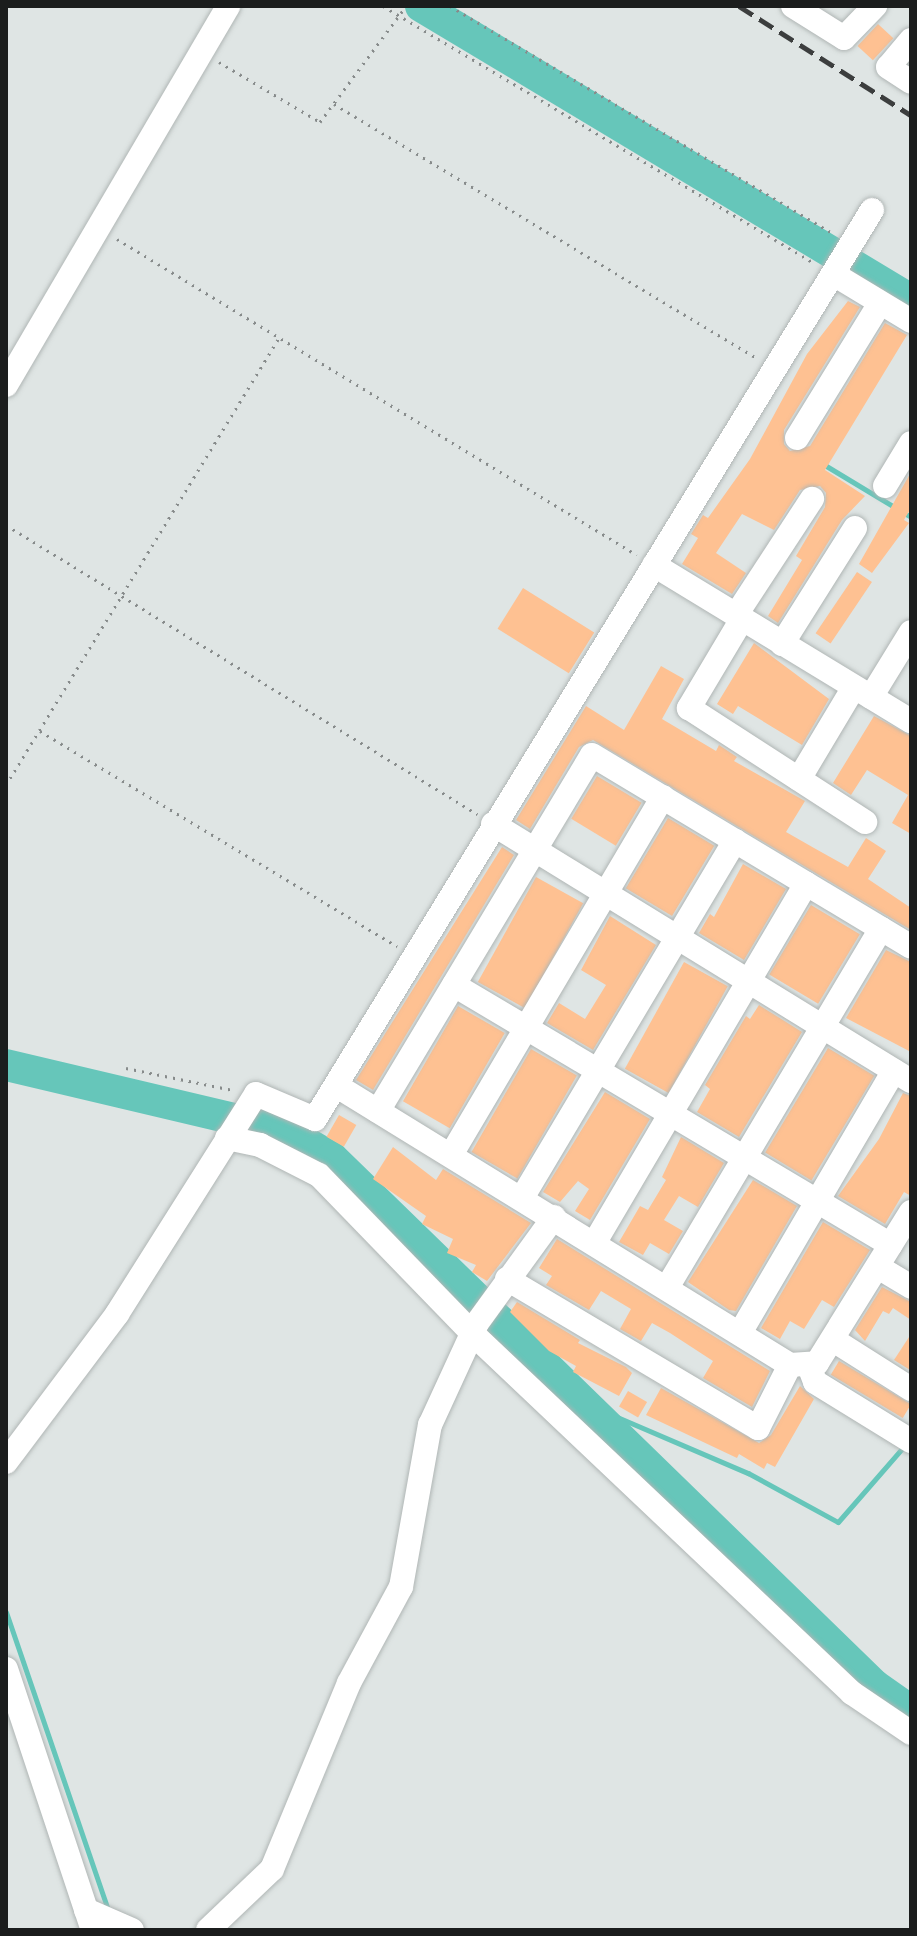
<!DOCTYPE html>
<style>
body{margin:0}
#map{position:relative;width:917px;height:1936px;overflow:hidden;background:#dfe5e4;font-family:Raleway,sans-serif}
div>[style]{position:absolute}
.stream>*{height:5px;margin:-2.5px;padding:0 2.5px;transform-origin:2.5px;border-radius:2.5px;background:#66c6ba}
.river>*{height:32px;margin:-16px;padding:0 16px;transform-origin:16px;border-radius:16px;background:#66c6ba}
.building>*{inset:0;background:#fec192;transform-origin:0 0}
.path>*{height:3px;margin-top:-1.5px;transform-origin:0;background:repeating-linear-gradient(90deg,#878b8b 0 2px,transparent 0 8px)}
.roads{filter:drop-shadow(0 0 2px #b0b6b5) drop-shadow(0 0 2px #b0b6b5)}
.minor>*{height:24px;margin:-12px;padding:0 12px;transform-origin:12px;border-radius:12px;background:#fff}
.rail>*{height:5px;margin-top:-2.5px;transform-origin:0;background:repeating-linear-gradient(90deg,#3c3e3e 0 16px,transparent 0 24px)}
span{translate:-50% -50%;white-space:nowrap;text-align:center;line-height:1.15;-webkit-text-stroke:7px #fff;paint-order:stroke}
.frame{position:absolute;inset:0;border:8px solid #1b1d1d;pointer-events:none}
</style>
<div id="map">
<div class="stream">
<div style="left:823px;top:464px;width:103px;rotate:31.1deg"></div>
<div style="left:589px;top:1405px;width:173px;rotate:23.2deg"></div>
<div style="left:748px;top:1473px;width:102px;rotate:28.6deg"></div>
<div style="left:838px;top:1522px;width:102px;rotate:-49deg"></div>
<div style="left:6px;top:1612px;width:315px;rotate:71.1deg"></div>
</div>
<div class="river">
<div style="left:421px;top:6px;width:571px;rotate:30.96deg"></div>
<div style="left:6px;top:1065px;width:288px;rotate:13.3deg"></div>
<div style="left:286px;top:1131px;width:53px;rotate:30.4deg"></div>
<div style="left:332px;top:1158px;width:756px;rotate:44.2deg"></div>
<div style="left:874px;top:1685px;width:45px;rotate:35.1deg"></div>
</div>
<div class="building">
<div style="left:878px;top:24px;width:21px;height:30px;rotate:43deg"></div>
<div style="clip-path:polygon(848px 301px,860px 307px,784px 430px,784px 444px,790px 451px,810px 446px,885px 323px,907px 335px,825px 470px,865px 496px,842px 520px,778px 623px,768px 616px,802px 560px,796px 556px,825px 507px,826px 493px,820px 486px,800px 490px,774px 530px,742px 514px,716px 553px,746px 573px,732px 594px,682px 564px,698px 538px,691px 534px,703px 515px,708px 518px,750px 459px,807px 354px)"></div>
<div style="clip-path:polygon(911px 472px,911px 508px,904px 520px,909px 523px,872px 573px,859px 564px)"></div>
<div style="left:857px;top:572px;width:18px;height:74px;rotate:34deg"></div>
<div style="left:523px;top:588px;width:84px;height:48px;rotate:32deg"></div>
<div style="clip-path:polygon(754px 643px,829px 699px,802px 745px,738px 706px,733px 714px,717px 704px)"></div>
<div style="clip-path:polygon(661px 666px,684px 679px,662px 719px,716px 751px,719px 745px,737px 757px,734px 761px,805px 801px,786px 832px,814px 848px,848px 867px,866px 838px,886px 851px,868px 879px,911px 908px,911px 930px,593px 740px,579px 747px,530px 829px,516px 820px,586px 706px,624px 730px)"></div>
<div style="clip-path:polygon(874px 716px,911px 736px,911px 834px,892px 823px,908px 795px,867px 770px,851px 795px,833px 783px)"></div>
<div style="left:597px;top:776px;width:52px;height:50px;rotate:31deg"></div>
<div style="left:668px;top:818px;width:54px;height:82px;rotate:31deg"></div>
<div style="clip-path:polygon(502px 847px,514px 855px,373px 1090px,356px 1080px)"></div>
<div style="clip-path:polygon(743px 864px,786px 889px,744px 960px,699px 933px,710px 914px,714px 917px)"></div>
<div style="left:536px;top:877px;width:54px;height:120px;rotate:29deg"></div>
<div style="left:811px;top:905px;width:57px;height:81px;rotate:31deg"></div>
<div style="clip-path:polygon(610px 916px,656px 945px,593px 1050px,547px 1023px,559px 1003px,585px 1019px,606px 985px,581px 970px)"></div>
<div style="clip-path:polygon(886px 950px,911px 962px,911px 1052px,846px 1018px)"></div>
<div style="left:684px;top:962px;width:50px;height:122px;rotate:29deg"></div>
<div style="clip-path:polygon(759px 1005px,802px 1032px,739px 1137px,697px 1112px,710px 1089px,705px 1085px,746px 1016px,750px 1019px)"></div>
<div style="left:458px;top:1006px;width:54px;height:110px;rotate:30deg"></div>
<div style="left:828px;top:1048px;width:54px;height:122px;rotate:31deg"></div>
<div style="left:531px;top:1049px;width:53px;height:119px;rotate:30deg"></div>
<div style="clip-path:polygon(605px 1092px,650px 1119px,590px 1220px,575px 1211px,589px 1189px,578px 1181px,560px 1202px,543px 1192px)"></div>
<div style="clip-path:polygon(903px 1093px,911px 1096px,911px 1196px,904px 1192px,885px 1224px,838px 1196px,879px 1139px)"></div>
<div style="left:339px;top:1115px;width:20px;height:25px;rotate:30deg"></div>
<div style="clip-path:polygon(681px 1137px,724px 1163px,698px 1207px,679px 1196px,664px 1220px,683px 1231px,669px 1254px,650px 1243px,643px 1255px,619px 1242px,640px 1206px,648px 1210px,666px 1180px,662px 1177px)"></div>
<div style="clip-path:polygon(393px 1147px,436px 1180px,443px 1169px,531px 1223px,487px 1281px,472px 1272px,476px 1265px,447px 1253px,453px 1239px,422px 1224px,426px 1216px,373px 1179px)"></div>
<div style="clip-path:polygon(753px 1180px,797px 1206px,736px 1311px,729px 1310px,688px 1282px)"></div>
<div style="clip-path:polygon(823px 1222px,870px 1250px,834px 1307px,822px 1300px,804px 1329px,790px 1321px,780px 1339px,761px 1328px)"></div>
<div style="clip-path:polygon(557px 1239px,770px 1371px,752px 1407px,703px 1378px,713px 1361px,670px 1333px,652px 1323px,641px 1341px,620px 1329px,631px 1309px,601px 1291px,589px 1310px,546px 1285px,552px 1276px,539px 1268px)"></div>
<div style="clip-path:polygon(882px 1287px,911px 1302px,911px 1320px,893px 1308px,889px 1314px,883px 1311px,865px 1341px,855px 1330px)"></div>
<div style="clip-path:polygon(517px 1302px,580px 1340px,578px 1343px,626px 1367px,632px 1373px,619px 1396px,573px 1372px,576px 1366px,549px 1351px,510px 1312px)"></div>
<div style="clip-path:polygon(911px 1334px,911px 1369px,910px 1370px,894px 1360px)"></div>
<div style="left:839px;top:1361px;width:84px;height:16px;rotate:31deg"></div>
<div style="clip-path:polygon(800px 1386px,814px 1399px,775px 1467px,767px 1463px,764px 1469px,739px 1454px,737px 1458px,646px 1415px,661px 1388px,759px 1443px,771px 1435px)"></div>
<div style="left:628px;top:1391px;width:22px;height:18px;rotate:30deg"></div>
</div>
<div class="path">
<div style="left:383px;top:6px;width:502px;rotate:30.81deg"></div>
<div style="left:450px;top:6px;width:444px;rotate:30.7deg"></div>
<div style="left:219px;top:62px;width:117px;rotate:30.7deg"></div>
<div style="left:320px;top:122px;width:144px;rotate:-53.4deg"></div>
<div style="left:334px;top:104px;width:493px;rotate:31deg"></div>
<div style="left:117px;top:239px;width:608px;rotate:31.29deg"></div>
<div style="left:6px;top:525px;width:553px;rotate:31.53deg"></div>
<div style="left:40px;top:731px;width:417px;rotate:31.1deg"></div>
<div style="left:6px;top:785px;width:524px;rotate:-58.59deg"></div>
<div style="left:126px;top:1068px;width:109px;rotate:11.6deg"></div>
</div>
<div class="roads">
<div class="minor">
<div style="left:793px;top:6px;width:60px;rotate:32.1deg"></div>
<div style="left:844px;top:38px;width:45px;rotate:-45.9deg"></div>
<div style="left:911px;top:40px;width:35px;rotate:130deg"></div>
<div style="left:888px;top:67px;width:27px;rotate:33deg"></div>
<div style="left:835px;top:275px;width:89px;rotate:31.2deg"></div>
<div style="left:6px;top:385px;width:439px;rotate:-59.6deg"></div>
<div style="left:797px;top:438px;width:158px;rotate:-58.4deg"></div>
<div style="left:885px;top:486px;width:50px;rotate:-58.8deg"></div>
<div style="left:654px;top:565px;width:301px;rotate:31.3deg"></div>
<div style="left:736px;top:615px;width:139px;rotate:-56.8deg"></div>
<div style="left:742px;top:619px;width:104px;rotate:120.8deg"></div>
<div style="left:689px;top:708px;width:210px;rotate:32.9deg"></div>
<div style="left:782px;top:644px;width:137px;rotate:-57.8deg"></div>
<div style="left:871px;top:697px;width:76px;rotate:-58.4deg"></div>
<div style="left:799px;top:779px;width:107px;rotate:-59.1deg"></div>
<div style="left:493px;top:824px;width:491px;rotate:31.6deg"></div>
<div style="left:454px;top:985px;width:508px;rotate:30.75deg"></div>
<div style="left:337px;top:1086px;width:532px;rotate:31.63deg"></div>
<div style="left:790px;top:1365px;width:27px;rotate:-4deg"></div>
<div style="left:817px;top:1363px;width:178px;rotate:-58.1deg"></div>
<div style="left:378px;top:1111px;width:415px;rotate:-59deg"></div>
<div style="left:592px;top:755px;width:372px;rotate:31deg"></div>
<div style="left:227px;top:1138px;width:34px;rotate:12deg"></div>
<div style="left:260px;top:1145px;width:66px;rotate:27deg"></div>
<div style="left:319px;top:1175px;width:221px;rotate:45.9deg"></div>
<div style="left:473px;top:1334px;width:522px;rotate:43.45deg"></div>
<div style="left:852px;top:1693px;width:71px;rotate:34.1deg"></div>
<div style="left:451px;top:1155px;width:416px;rotate:-59.4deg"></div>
<div style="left:522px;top:1198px;width:416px;rotate:-59.2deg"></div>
<div style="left:595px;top:1242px;width:416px;rotate:-59.5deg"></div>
<div style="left:878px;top:1267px;width:39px;rotate:31deg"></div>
<div style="left:507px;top:1279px;width:292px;rotate:30.7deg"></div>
<div style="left:758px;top:1428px;width:71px;rotate:-63.1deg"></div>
<div style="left:668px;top:1286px;width:416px;rotate:-59.2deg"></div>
<div style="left:740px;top:1333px;width:304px;rotate:-59.6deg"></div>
<div style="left:835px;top:1341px;width:90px;rotate:32.3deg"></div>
<div style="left:809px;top:1366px;width:17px;rotate:69deg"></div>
<div style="left:815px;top:1382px;width:113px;rotate:31.6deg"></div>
<div style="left:6px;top:1462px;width:185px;rotate:-53.1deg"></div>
<div style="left:117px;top:1314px;width:260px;rotate:-57.7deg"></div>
<div style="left:256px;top:1094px;width:64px;rotate:23deg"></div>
<div style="left:315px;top:1119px;width:1066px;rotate:-58.5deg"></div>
<div style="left:6px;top:1669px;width:275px;rotate:71.6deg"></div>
<div style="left:86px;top:1910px;width:50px;rotate:23.5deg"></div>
<div style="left:208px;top:1930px;width:88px;rotate:-43.6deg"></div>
<div style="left:272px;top:1869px;width:201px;rotate:-67.5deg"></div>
<div style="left:349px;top:1683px;width:109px;rotate:-61.6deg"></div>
<div style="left:401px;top:1587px;width:165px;rotate:-79.9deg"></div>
<div style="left:430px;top:1425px;width:112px;rotate:-65.3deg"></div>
<div style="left:477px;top:1323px;width:131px;rotate:-54deg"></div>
</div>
</div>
<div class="rail">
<div style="left:739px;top:6px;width:204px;rotate:32.4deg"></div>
</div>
<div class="frame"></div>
</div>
